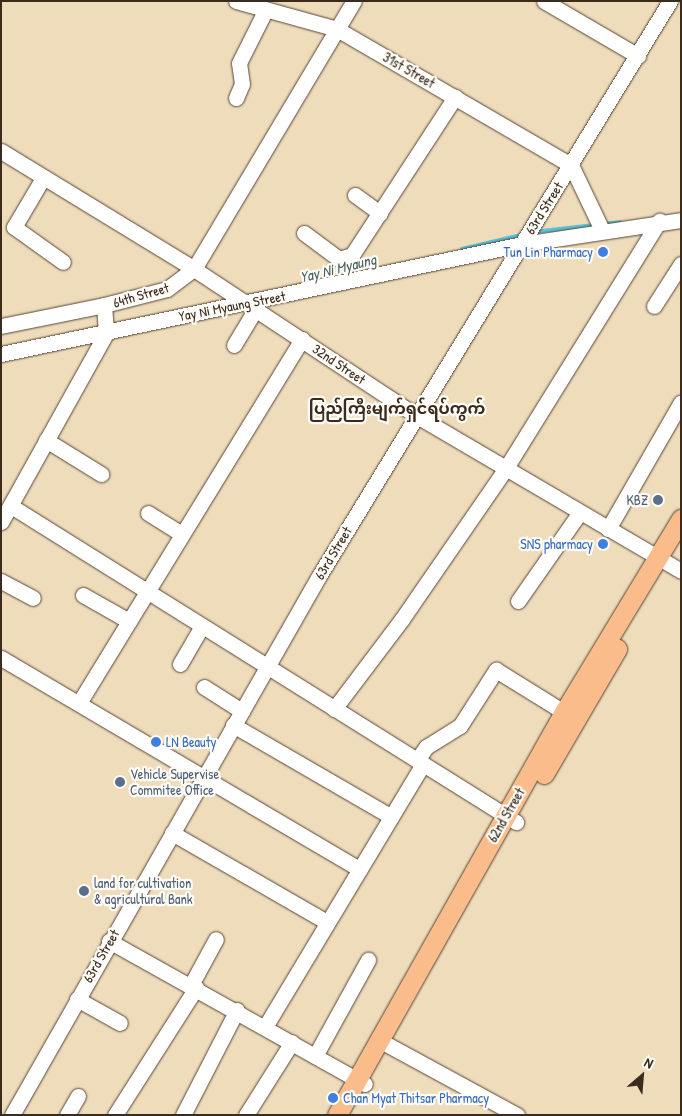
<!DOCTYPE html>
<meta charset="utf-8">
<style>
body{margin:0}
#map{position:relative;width:682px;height:1116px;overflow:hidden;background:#efdcbb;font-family:"Patrick Hand","Noto Sans Myanmar",sans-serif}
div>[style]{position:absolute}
.stream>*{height:4px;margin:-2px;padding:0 2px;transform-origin:2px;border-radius:2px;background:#5cc3da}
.roads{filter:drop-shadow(0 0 1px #564536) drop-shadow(0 0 1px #564536)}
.minor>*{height:15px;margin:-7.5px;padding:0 7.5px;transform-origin:7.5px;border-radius:7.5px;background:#fff}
.major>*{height:19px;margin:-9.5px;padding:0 9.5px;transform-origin:9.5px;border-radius:9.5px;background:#f9bc8a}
.dots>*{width:14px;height:14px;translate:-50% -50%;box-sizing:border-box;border:2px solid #fdfcf7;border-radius:50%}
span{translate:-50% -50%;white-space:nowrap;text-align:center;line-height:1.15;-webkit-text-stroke:4.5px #fdfcf7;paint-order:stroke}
.street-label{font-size:14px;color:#3b2a1e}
.shop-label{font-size:14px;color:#366cbe}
.right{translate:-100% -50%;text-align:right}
.left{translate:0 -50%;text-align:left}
.service-label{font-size:14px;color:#4e5e75}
.water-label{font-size:15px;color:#476060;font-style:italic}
.quarter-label{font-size:16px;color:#3b2a1e;font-weight:700}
.frame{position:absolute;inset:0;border:2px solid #3b2a1e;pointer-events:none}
.north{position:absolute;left:617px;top:1051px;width:50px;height:50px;-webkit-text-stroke:4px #fdfcf7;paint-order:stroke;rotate:27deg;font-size:14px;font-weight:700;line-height:20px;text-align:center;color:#3b2a1e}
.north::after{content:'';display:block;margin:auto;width:18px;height:22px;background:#3b2a1e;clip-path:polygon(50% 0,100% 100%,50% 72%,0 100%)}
</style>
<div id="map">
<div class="stream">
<div style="left:602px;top:224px;width:18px;rotate:-6deg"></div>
<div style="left:533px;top:232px;width:62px;rotate:-6.4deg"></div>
<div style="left:462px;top:249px;width:61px;rotate:-13.3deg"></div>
</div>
<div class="roads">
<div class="minor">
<div style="left:236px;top:1px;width:105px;rotate:15.5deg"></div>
<div style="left:337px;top:29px;width:271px;rotate:30.2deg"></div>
<div style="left:571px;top:165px;width:72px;rotate:64.5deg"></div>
<div style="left:544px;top:1px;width:109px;rotate:30.3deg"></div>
<div style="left:236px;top:98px;width:15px;rotate:-67deg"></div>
<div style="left:242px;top:84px;width:21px;rotate:-98deg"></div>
<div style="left:239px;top:63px;width:60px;rotate:-63.4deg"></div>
<div style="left:1px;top:151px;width:226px;rotate:31.4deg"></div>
<div style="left:194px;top:269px;width:267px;rotate:33.4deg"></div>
<div style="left:417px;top:416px;width:306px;rotate:30.4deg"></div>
<div style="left:43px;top:178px;width:57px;rotate:120.6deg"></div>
<div style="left:14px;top:227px;width:60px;rotate:35.5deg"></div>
<div style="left:355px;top:195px;width:31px;rotate:36deg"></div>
<div style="left:304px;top:233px;width:44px;rotate:36.6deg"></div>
<div style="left:339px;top:259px;width:14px;rotate:-17deg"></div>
<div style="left:352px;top:255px;width:189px;rotate:-56.9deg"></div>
<div style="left:654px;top:306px;width:50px;rotate:-57.3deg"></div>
<div style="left:1px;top:326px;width:105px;rotate:-11.5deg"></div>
<div style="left:234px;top:345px;width:41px;rotate:-59deg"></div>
<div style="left:1px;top:354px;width:532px;rotate:-11.92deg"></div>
<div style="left:522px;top:244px;width:161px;rotate:-8.6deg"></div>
<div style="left:46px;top:440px;width:65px;rotate:31.7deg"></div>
<div style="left:11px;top:506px;width:596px;rotate:32.04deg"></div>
<div style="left:148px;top:513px;width:40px;rotate:32deg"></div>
<div style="left:1px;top:522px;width:216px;rotate:-60.9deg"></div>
<div style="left:106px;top:333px;width:28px;rotate:-94deg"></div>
<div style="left:104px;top:305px;width:65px;rotate:-14.3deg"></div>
<div style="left:167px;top:289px;width:34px;rotate:-37deg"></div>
<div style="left:194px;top:269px;width:312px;rotate:-59.2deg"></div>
<div style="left:608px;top:529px;width:146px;rotate:-60.1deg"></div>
<div style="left:1px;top:581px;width:36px;rotate:28deg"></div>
<div style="left:83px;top:595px;width:53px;rotate:29.5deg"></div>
<div style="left:518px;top:601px;width:108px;rotate:-55.1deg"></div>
<div style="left:1px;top:658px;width:416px;rotate:30.5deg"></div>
<div style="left:180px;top:664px;width:44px;rotate:-59.9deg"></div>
<div style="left:204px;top:687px;width:45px;rotate:32.3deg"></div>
<div style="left:79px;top:703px;width:427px;rotate:-58.5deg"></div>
<div style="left:334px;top:709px;width:113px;rotate:-52.9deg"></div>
<div style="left:402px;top:619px;width:183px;rotate:-55.4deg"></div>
<div style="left:506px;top:468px;width:291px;rotate:-58.2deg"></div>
<div style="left:233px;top:725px;width:181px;rotate:30.1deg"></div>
<div style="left:417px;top:760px;width:16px;rotate:-55deg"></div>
<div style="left:426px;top:747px;width:40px;rotate:-32deg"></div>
<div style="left:460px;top:726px;width:67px;rotate:-57.3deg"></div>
<div style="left:496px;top:670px;width:80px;rotate:31.7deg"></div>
<div style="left:172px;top:833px;width:179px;rotate:29.9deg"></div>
<div style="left:109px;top:941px;width:293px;rotate:29.2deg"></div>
<div style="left:191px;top:985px;width:52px;rotate:-61.5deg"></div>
<div style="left:77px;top:999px;width:49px;rotate:29.2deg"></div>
<div style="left:265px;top:1027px;width:307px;rotate:-59deg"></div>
<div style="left:388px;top:1045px;width:147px;rotate:28.5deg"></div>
<div style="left:315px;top:1056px;width:110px;rotate:-61.1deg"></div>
<div style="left:12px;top:1115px;width:620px;rotate:-60.34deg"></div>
<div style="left:319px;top:576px;width:674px;rotate:-58.6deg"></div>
<div style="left:67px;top:1115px;width:22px;rotate:-60deg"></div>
<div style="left:115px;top:1115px;width:151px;rotate:-57.5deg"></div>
<div style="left:183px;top:1115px;width:118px;rotate:-62.8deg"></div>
<div style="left:246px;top:1115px;width:86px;rotate:-57.8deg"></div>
</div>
<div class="major">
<div style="left:544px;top:774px;width:145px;rotate:-59.7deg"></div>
<div style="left:337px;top:1115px;width:463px;rotate:-60.6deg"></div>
<div style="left:564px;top:712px;width:226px;rotate:-58.8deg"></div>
</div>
</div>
<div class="dots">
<div style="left:603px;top:252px;background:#3f7fe0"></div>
<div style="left:658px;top:500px;background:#5c6f8a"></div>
<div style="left:603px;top:544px;background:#3f7fe0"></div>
<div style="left:156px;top:742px;background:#3f7fe0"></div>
<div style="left:120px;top:782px;background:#5c6f8a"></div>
<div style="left:84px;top:891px;background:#5c6f8a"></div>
<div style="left:333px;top:1098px;background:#3f7fe0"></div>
</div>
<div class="street-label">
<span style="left:409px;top:70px;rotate:30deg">31st Street</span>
<span style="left:544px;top:208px;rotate:-58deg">63rd Street</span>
<span style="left:141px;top:295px;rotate:-16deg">64th Street</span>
<span style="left:232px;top:306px;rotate:-11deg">Yay Ni Myaung Street</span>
<span style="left:339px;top:364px;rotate:34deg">32nd Street</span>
<span style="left:333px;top:553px;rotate:-59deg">63rd Street</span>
<span style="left:506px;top:815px;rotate:-60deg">62nd Street</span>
<span style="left:101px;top:956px;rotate:-60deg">63rd Street</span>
</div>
<div class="shop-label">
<span class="right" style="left:593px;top:252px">Tun Lin Pharmacy</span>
<span class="right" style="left:593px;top:544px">SNS pharmacy</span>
<span class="left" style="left:166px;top:742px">LN Beauty</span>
<span class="left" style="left:343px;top:1098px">Chan Myat Thitsar Pharmacy</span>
</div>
<div class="service-label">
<span class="right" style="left:648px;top:500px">KBZ</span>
<span class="left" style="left:130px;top:782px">Vehicle Supervise<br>Commitee Office</span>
<span class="left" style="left:94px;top:891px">land for cultivation<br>&amp; agricultural Bank</span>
</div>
<div class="water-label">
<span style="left:338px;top:268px;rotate:-14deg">Yay Ni Myaung</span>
</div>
<div class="quarter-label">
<span style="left:397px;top:408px">ပြည်ကြီးမျက်ရှင်ရပ်ကွက်</span>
</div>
<div class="frame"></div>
<div class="north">N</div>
</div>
